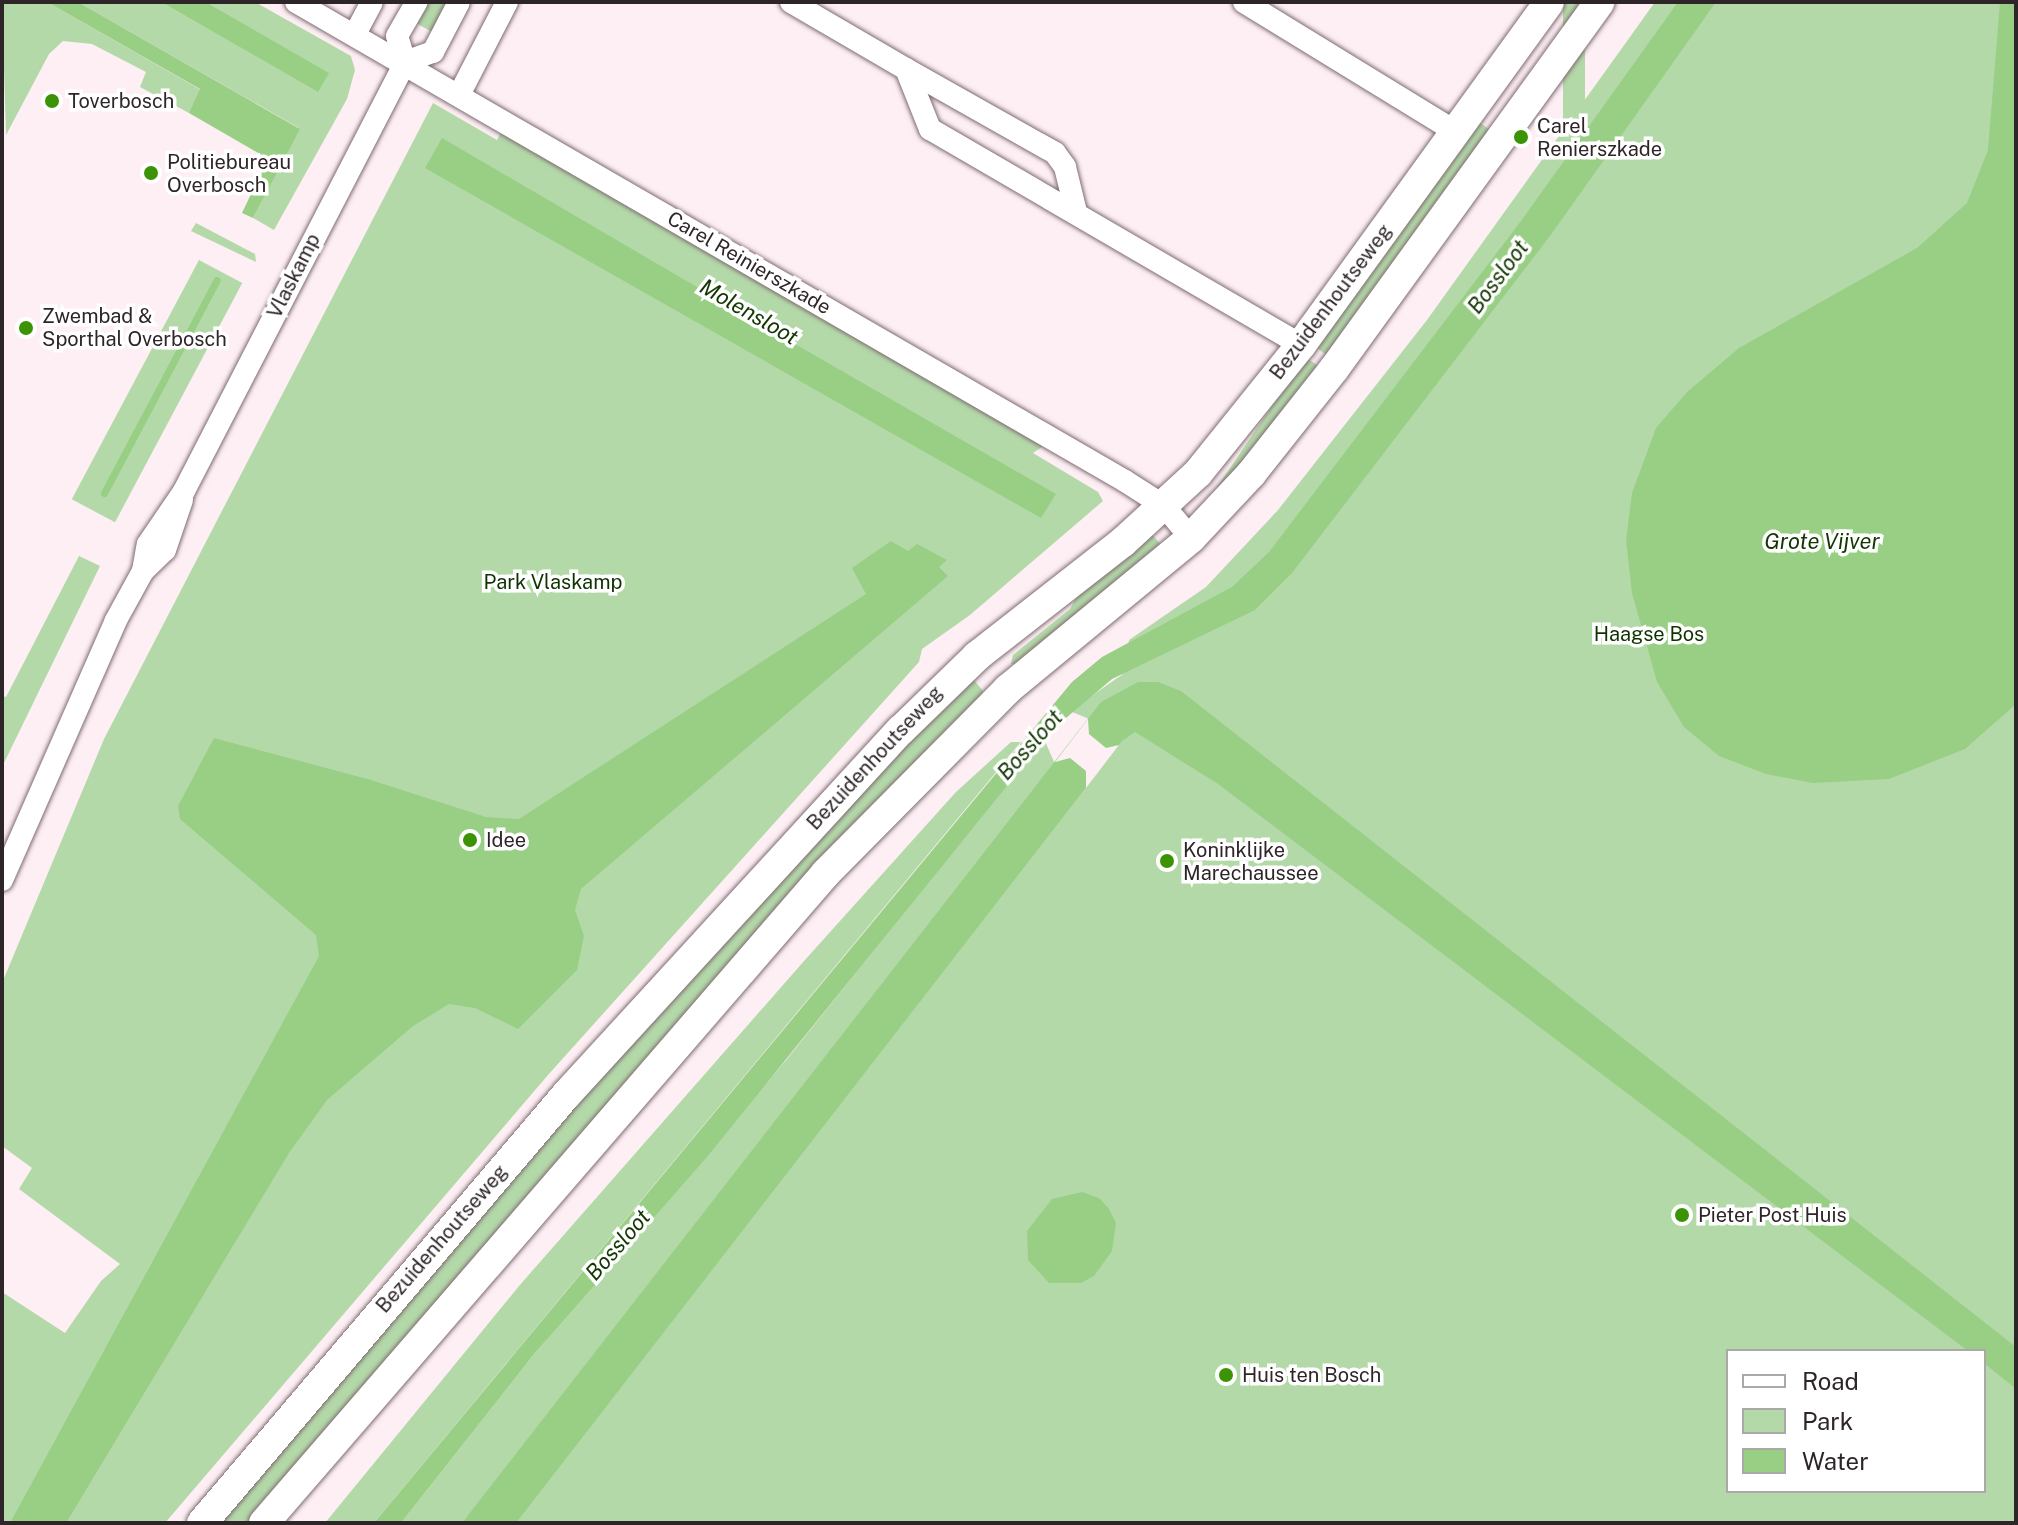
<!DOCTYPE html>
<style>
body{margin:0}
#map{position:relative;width:2018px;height:1525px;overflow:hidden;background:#fdeff3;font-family:"Public Sans",sans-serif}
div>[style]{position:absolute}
.green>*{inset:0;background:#b4d9a9;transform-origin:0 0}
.water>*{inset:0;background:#98cf85}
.pier>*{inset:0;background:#fdeff3}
.stream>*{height:7px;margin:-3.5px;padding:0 3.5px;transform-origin:3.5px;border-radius:3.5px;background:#98cf85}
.roads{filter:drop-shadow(0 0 2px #7f6b71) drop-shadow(0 0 2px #7f6b71)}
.minor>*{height:22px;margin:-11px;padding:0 11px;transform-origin:11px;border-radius:11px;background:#fff}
.secondary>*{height:30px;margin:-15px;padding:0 15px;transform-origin:15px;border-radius:15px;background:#fff}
.dots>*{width:22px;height:22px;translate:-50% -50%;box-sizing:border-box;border:4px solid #fff;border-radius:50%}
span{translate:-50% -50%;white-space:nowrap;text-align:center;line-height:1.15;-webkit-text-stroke:7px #fff;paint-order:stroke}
.poi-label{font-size:20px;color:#2e2528}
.left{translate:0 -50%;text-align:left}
.street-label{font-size:20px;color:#2e2528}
.park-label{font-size:20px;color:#0f3300}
.water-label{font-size:22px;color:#133703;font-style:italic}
.frame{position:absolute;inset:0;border:4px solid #2e2528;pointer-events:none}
.legend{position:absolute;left:1726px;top:1349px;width:260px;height:144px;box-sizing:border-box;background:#fff;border:2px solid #aba8a9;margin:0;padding:10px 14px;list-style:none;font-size:24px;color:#2e2528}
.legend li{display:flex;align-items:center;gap:16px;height:40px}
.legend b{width:40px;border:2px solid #aba8a9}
</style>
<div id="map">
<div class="green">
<div style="clip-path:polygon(2px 2px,47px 2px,201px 90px,189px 113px,140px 87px,146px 72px,92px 44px,63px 41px,49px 54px,6px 135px)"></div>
<div style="clip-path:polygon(78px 2px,161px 2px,317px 91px,328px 73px,206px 2px,255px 2px,351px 56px,355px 70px,347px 99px,274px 230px,253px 218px,299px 128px)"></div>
<div style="clip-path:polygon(424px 2px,450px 2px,434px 33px,414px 22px)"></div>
<div style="left:1563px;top:2px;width:22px;height:134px"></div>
<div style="clip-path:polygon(evenodd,1655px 2px,2016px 2px,2016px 1523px,401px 1523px,535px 1353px,787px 1059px,1034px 750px,1044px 739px,1055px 764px,1023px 805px,1071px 748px,1101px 702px,1089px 719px,1070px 711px,1123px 674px,1129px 640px,1206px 587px,1278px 510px,1427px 320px,1655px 2px,1728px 1351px,1984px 1351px,1984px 1491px,1728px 1491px,1728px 1351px)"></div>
<div style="clip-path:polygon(433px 103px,497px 140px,501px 132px,1045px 445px,1033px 453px,1098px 492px,1103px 501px,970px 615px,922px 649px,919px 662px,548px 1075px,165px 1523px,2px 1523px,2px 1292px,65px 1333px,101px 1281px,120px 1264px,19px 1189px,32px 1168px,2px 1146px,2px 983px,104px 739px)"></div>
<div style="left:1479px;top:122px;width:17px;height:278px;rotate:36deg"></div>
<div style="clip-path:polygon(196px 223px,255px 254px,256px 262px,191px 231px)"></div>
<div style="left:199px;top:260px;width:49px;height:271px;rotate:28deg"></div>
<div style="left:1305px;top:357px;width:18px;height:169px;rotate:34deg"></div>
<div style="clip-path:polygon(1151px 533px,1162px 546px,1019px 664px,1011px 664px,1013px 655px,1070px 609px,1079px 592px)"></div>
<div style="clip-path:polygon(79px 556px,100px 566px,2px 767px,2px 696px,6px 697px)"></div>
<div style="clip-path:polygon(974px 680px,983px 691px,982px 699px,250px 1523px,218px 1523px,589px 1091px,965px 681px)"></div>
<div style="clip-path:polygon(1011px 742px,1021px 742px,374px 1523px,325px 1523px,519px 1286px,804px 961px,956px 792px)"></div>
</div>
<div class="water">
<div style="clip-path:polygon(47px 2px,78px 2px,300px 129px,253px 218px,242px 213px,262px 171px,260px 154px,189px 113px,200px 89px)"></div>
<div style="clip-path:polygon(161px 2px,206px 2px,329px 73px,318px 92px)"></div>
<div style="clip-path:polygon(1678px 2px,1716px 2px,1550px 236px,1292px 573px,1255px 610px,1112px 679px,1053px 729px,707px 1157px,535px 1353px,401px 1523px,374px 1523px,1072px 682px,1102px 657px,1232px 587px,1269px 552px,1521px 221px)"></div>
<div style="clip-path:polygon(2000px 2px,2016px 2px,2016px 704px,1965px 749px,1889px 779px,1813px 783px,1766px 774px,1719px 756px,1684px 727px,1657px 682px,1632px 593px,1626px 541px,1632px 493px,1656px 428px,1687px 392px,1739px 348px,1917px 248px,1967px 203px,1988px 150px)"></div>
<div style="clip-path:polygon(442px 138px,750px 318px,1056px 494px,1041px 518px,425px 168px)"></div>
<div style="clip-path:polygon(891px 541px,908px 551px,917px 544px,947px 560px,939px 567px,948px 576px,581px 889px,575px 910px,584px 936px,577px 970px,518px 1029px,475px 1008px,449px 1004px,413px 1026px,327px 1100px,289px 1153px,66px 1523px,10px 1523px,319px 956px,316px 935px,180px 819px,178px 806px,214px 738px,371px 780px,486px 817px,519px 819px,866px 594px,852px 568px)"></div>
<div style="clip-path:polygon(1138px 682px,1158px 682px,1181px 691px,2016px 1347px,2016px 1389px,1984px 1363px,1984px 1351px,1968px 1351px,1218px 784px,1135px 732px,1122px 741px,516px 1523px,462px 1523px,1101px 702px)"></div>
<div style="clip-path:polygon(1082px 1192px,1099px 1198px,1109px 1209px,1116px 1223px,1112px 1251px,1094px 1276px,1081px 1283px,1049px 1283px,1028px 1260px,1027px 1231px,1052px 1199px)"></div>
</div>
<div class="pier">
<div style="clip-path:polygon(1088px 719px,1089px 734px,1106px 748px,1119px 745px,1086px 788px,1086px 771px,1070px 758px,1055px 762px)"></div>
</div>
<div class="stream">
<div style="left:104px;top:493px;width:241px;rotate:-62.1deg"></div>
</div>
<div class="roads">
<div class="minor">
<div style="left:296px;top:2px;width:957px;rotate:30.02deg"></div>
<div style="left:1125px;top:481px;width:46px;rotate:32.7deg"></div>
<div style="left:1164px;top:506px;width:42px;rotate:49.8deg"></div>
<div style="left:791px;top:2px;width:133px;rotate:30.2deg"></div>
<div style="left:906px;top:69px;width:65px;rotate:68.2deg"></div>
<div style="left:930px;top:129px;width:429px;rotate:30.2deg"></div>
<div style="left:1244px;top:2px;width:249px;rotate:31.5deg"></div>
<div style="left:355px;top:34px;width:36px;rotate:-62deg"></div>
<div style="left:405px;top:62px;width:30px;rotate:-20deg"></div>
<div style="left:433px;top:52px;width:56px;rotate:-62.5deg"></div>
<div style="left:405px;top:62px;width:27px;rotate:-107deg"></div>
<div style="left:397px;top:36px;width:39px;rotate:-60deg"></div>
<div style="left:906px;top:69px;width:171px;rotate:29.4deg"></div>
<div style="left:1055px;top:153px;width:17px;rotate:54deg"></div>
<div style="left:1065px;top:167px;width:46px;rotate:76.3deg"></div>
<div style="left:459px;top:95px;width:105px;rotate:-62.7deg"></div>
<div style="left:143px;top:571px;width:27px;rotate:-80deg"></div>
<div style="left:148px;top:544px;width:64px;rotate:-55.8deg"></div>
<div style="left:184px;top:491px;width:483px;rotate:-62.7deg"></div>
<div style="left:2px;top:880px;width:282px;rotate:-66.3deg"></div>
<div style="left:115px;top:622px;width:58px;rotate:-61.2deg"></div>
<div style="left:143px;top:571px;width:30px;rotate:-44deg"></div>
<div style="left:165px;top:550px;width:53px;rotate:-71.2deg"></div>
</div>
<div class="secondary">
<div style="left:202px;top:1523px;width:562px;rotate:-49.62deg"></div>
<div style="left:566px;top:1095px;width:495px;rotate:-47.5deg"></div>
<div style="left:901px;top:730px;width:106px;rotate:-44.2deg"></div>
<div style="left:977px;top:656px;width:185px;rotate:-38deg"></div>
<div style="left:1123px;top:542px;width:102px;rotate:-42.6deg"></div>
<div style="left:1198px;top:473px;width:164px;rotate:-51.2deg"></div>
<div style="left:1301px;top:345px;width:423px;rotate:-54.1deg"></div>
<div style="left:264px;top:1523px;width:859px;rotate:-49.15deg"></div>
<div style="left:826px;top:873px;width:259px;rotate:-45.3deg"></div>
<div style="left:1008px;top:689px;width:237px;rotate:-39.5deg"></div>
<div style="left:1191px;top:538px;width:88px;rotate:-46.8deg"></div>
<div style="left:1251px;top:474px;width:134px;rotate:-51.7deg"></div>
<div style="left:1334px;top:369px;width:453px;rotate:-54.1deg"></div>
</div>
</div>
<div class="dots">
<div style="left:52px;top:101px;background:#3b9305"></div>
<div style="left:1521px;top:137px;background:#3b9305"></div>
<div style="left:151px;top:173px;background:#3b9305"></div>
<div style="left:26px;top:328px;background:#3b9305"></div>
<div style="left:470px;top:840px;background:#3b9305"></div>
<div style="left:1167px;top:861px;background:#3b9305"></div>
<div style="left:1682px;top:1215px;background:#3b9305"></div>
<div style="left:1226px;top:1375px;background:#3b9305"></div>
</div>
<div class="poi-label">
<span class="left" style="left:68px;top:101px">Toverbosch</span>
<span class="left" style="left:1537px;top:138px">Carel<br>Renierszkade</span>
<span class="left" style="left:167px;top:174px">Politiebureau<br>Overbosch</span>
<span class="left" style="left:42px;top:328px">Zwembad &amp;<br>Sporthal Overbosch</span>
<span class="left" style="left:486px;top:840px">Idee</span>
<span class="left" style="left:1183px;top:862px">Koninklijke<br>Marechaussee</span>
<span class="left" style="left:1698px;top:1215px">Pieter Post Huis</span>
<span class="left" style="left:1242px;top:1375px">Huis ten Bosch</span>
</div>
<div class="street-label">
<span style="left:749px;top:263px;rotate:30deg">Carel Reinierszkade</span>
<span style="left:294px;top:276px;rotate:-63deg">Vlaskamp</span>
<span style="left:1331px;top:302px;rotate:-53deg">Bezuidenhoutseweg</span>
<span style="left:875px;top:758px;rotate:-47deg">Bezuidenhoutseweg</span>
<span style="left:442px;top:1239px;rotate:-49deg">Bezuidenhoutseweg</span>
</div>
<div class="park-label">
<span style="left:553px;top:582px">Park Vlaskamp</span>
<span style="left:1649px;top:634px">Haagse Bos</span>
</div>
<div class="water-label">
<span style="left:1498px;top:277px;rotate:-53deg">Bossloot</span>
<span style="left:749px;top:312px;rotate:30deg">Molensloot</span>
<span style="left:1822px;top:542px">Grote Vijver</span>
<span style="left:1030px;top:745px;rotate:-48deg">Bossloot</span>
<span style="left:618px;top:1245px;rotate:-49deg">Bossloot</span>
</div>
<div class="frame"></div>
<ul class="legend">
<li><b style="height:10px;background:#fff"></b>Road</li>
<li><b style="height:22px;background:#b4d9a9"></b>Park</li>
<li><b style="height:22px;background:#98cf85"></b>Water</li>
</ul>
</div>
